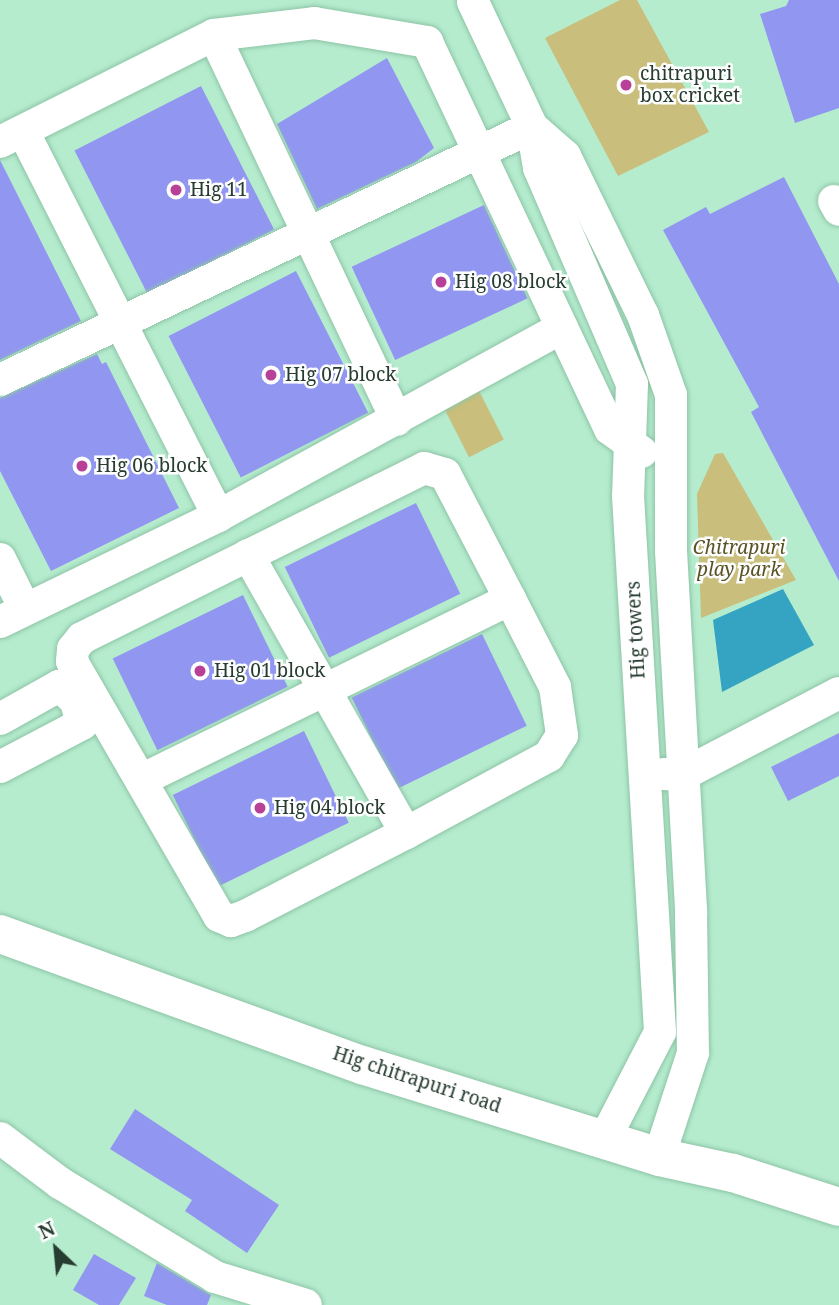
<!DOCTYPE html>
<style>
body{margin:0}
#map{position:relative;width:839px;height:1305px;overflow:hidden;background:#b5ecce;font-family:"Noto Serif",serif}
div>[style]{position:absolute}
.green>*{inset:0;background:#c9be7b;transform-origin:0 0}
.water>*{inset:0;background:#35a3c2}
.building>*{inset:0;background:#9196f1;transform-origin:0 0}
.roads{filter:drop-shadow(0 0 2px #8ec4a6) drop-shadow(0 0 2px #8ec4a6)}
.minor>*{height:32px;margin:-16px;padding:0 16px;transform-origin:16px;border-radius:16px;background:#fff}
.tertiary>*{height:38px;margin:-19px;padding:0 19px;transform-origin:19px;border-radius:19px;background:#fff}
.dots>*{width:19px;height:19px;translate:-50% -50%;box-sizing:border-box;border:4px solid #fefefe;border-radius:50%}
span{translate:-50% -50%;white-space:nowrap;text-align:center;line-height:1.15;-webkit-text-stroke:5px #fefefe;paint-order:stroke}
.poi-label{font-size:19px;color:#273d31}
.left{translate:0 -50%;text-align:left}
.park-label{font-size:19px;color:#595225;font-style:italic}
.street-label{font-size:19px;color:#273d31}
.north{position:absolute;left:21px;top:1214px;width:70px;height:70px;-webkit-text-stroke:5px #fefefe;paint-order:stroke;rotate:334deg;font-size:19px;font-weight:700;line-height:28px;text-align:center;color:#273d31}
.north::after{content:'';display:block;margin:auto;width:24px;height:32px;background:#273d31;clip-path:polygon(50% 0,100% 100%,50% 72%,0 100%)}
</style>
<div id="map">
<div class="green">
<div style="clip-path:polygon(620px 0,637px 0,709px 132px,618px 176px,545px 38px)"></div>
<div style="left:477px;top:387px;width:59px;height:39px;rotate:63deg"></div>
<div style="clip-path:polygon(723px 453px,796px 580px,701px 618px,697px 494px,715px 454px)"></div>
</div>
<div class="water">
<div style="clip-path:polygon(783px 589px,814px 645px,722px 692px,713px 620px)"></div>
</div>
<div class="building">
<div style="clip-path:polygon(789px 0,839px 0,839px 108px,795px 123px,760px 14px,786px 6px)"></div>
<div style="clip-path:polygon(387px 58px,434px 148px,416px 162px,317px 209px,277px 124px)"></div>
<div style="left:201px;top:86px;width:161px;height:142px;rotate:63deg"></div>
<div style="clip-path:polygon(0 160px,81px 321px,0 360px)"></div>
<div style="clip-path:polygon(784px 177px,839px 284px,839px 581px,751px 412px,759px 407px,663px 230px,706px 207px,710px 214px)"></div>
<div style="left:484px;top:205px;width:103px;height:146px;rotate:65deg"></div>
<div style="left:296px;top:271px;width:159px;height:143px;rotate:63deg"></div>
<div style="clip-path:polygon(97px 354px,102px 364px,106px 362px,179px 508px,51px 571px,0 471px,0 398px)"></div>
<div style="left:416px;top:503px;width:101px;height:146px;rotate:64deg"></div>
<div style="left:243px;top:595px;width:102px;height:145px;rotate:64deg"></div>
<div style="left:482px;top:634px;width:102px;height:145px;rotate:64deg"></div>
<div style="left:304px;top:731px;width:102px;height:146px;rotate:64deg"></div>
<div style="clip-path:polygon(839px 733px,839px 776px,788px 801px,771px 767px)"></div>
<div style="clip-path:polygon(135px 1109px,279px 1205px,247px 1253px,185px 1211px,192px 1200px,110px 1149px)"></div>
<div style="clip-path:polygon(94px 1254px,136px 1278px,119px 1305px,99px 1305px,73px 1290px)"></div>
<div style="clip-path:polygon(157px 1263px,211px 1295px,207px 1305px,167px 1305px,144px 1296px)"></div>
</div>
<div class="roads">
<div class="minor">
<div style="left:473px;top:2px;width:138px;rotate:64.7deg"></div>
<div style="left:532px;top:127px;width:44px;rotate:41.3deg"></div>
<div style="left:565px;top:156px;width:177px;rotate:63.9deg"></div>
<div style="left:643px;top:315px;width:85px;rotate:70.7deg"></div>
<div style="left:671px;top:395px;width:156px;rotate:90deg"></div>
<div style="left:671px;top:551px;width:363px;rotate:86.8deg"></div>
<div style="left:691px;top:913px;width:140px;rotate:89.2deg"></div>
<div style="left:693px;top:1053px;width:109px;rotate:108.1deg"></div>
<div style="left:214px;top:35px;width:426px;rotate:64.6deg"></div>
<div style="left:532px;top:127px;width:42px;rotate:80.3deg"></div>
<div style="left:539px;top:168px;width:235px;rotate:66.7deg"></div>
<div style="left:632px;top:384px;width:112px;rotate:92deg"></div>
<div style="left:628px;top:496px;width:537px;rotate:86.58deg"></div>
<div style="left:660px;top:1032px;width:122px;rotate:117.4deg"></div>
<div style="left:23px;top:131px;width:432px;rotate:63.1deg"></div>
<div style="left:0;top:142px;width:239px;rotate:-26.6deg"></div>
<div style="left:214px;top:35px;width:101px;rotate:-6.8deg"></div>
<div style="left:314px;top:23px;width:115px;rotate:9.5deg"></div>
<div style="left:427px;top:42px;width:428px;rotate:64.7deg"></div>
<div style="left:610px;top:429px;width:39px;rotate:36deg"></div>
<div style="left:834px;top:201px;width:10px;rotate:61deg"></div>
<div style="left:0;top:380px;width:589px;rotate:-25.43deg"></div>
<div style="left:424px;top:468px;width:22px;rotate:16deg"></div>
<div style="left:445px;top:474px;width:141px;rotate:62.5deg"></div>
<div style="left:510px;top:599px;width:99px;rotate:62.9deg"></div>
<div style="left:555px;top:687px;width:49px;rotate:81.7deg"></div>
<div style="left:562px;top:735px;width:25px;rotate:122deg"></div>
<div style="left:549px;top:756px;width:162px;rotate:151.7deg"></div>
<div style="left:406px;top:833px;width:181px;rotate:152.7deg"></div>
<div style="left:245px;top:916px;width:15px;rotate:160deg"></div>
<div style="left:231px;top:921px;width:13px;rotate:-157deg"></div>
<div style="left:219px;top:916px;width:294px;rotate:-120deg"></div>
<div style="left:72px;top:661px;width:12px;rotate:-85deg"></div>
<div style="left:73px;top:649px;width:14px;rotate:-51deg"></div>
<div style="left:82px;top:638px;width:382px;rotate:-26.4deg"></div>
<div style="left:248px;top:555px;width:320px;rotate:60.4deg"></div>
<div style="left:0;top:559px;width:56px;rotate:63.4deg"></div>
<div style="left:0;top:622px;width:242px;rotate:-25.9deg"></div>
<div style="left:218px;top:516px;width:392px;rotate:-28.7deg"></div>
<div style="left:0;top:719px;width:68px;rotate:-29.2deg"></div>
<div style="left:59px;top:686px;width:23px;rotate:41deg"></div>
<div style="left:0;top:767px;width:93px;rotate:-27.7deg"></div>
<div style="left:82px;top:724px;width:24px;rotate:-105deg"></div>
<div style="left:664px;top:774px;width:18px;rotate:3deg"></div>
<div style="left:682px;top:775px;width:177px;rotate:-27.6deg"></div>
<div style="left:141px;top:780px;width:411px;rotate:-26.1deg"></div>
<div style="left:0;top:1138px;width:75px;rotate:36.9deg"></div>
<div style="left:60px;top:1183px;width:181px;rotate:31.2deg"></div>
<div style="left:215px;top:1277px;width:95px;rotate:17.1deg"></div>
</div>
<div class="tertiary">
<div style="left:0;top:934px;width:385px;rotate:19.9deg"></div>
<div style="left:362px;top:1065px;width:311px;rotate:17.2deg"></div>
<div style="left:659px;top:1157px;width:76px;rotate:12.2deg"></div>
<div style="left:733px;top:1173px;width:111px;rotate:17.8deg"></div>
</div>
</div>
<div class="dots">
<div style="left:626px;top:85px;background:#b84197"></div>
<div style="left:176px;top:190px;background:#b84197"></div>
<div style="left:441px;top:282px;background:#b84197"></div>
<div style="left:271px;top:375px;background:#b84197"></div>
<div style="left:82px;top:466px;background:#b84197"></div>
<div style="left:200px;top:671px;background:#b84197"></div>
<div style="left:260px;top:808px;background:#b84197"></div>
</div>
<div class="poi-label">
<span class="left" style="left:640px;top:85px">chitrapuri<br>box cricket</span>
<span class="left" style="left:190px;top:190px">Hig 11</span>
<span class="left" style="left:455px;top:282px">Hig 08 block</span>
<span class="left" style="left:285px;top:375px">Hig 07 block</span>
<span class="left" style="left:96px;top:466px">Hig 06 block</span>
<span class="left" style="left:214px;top:671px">Hig 01 block</span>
<span class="left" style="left:274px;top:808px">Hig 04 block</span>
</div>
<div class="park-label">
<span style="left:739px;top:559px">Chitrapuri<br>play park</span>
</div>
<div class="street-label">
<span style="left:636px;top:630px;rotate:-93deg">Hig towers</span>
<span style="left:417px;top:1080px;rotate:18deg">Hig chitrapuri road</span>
</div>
<div class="north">N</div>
</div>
